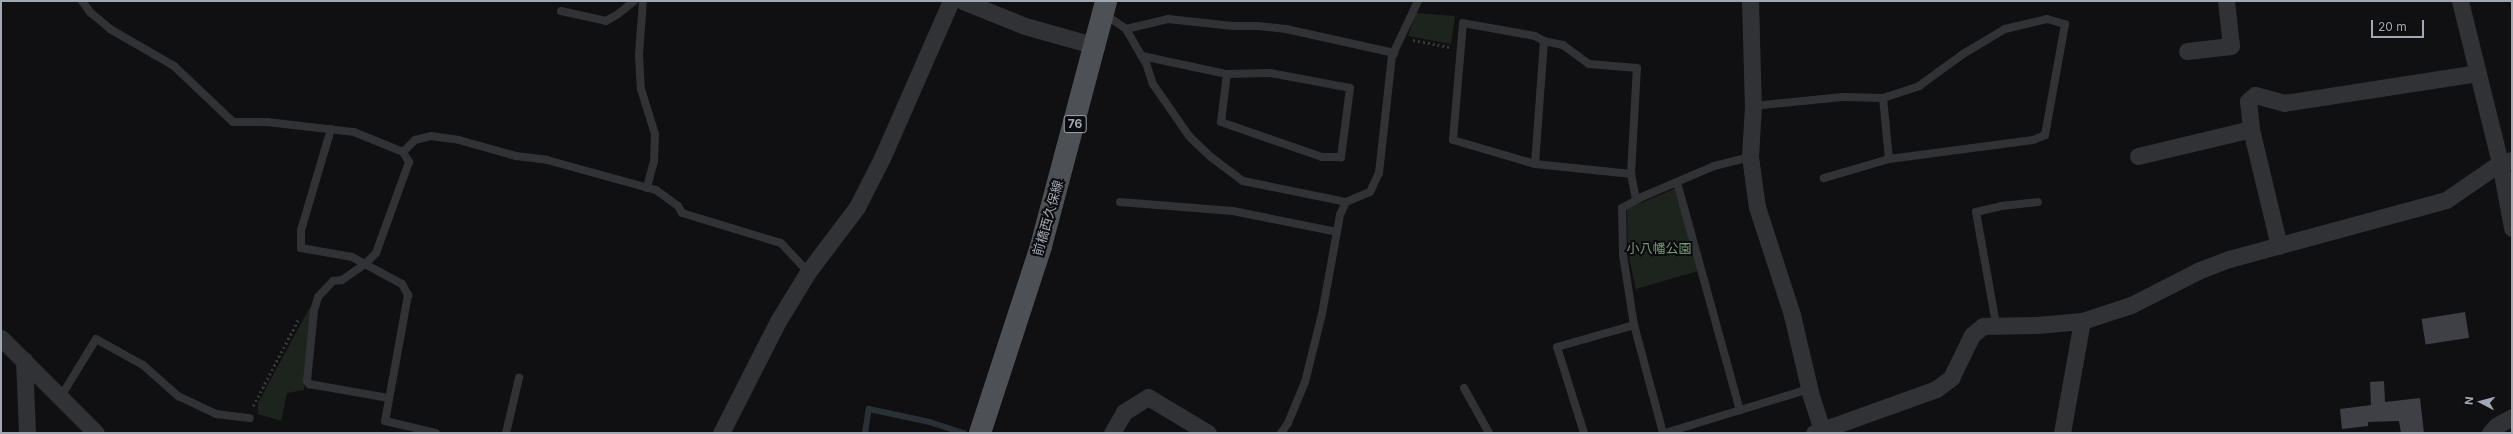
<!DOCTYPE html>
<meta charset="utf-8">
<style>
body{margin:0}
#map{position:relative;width:2513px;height:434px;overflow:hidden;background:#101012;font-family:Inter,"Noto Sans JP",sans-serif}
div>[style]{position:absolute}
.green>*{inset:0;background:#1d241d}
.stream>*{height:5.5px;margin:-2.75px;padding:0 2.75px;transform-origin:2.75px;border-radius:2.75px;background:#293137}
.building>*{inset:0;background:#3f4045;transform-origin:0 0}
.path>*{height:2.5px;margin-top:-1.25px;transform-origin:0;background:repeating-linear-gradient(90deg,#37393d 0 2px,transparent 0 5px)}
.service>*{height:8px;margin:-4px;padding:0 4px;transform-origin:4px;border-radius:4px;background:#313236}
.minor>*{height:17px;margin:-8.5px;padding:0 8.5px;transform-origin:8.5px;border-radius:8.5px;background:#313236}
.primary>*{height:22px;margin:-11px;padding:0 11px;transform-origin:11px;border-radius:11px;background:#4d5055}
span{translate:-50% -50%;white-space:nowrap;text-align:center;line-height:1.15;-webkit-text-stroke:4px #0b0b0d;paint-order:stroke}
.shield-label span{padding:1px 3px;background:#0b0b0d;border:1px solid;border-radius:3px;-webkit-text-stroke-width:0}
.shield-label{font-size:12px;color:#a2a8b2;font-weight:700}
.street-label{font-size:13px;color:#a2a8b2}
.park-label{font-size:13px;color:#799d79}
.frame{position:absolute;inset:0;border:2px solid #a2a8b2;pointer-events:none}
.north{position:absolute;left:2461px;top:382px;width:40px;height:40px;-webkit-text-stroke:3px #0b0b0d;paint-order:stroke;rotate:276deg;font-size:11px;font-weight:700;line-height:16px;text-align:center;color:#a2a8b2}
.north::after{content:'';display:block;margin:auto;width:14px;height:18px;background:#a2a8b2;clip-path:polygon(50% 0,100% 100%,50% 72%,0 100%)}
.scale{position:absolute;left:2371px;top:20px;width:53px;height:18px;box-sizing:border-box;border:2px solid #a2a8b2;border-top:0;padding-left:5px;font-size:12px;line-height:14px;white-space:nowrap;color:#a2a8b2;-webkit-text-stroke:3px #0b0b0d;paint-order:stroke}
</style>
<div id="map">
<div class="green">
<div style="clip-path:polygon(1416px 13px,1455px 16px,1451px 44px,1408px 36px)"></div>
<div style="clip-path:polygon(1676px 188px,1698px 271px,1636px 289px,1628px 253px,1627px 209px)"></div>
<div style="clip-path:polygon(311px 305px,304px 390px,287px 393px,281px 421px,258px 414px,258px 403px)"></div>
</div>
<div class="stream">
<div style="left:865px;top:433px;width:24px;rotate:-81deg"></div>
<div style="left:869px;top:409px;width:62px;rotate:12deg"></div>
<div style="left:930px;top:422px;width:36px;rotate:18deg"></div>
</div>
<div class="building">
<div style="left:2465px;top:312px;width:26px;height:44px;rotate:81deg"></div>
<div style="clip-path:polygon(2384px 381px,2385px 402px,2420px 398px,2424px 433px,2401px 433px,2399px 421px,2368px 422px,2368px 426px,2342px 429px,2340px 409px,2371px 405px,2370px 382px)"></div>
</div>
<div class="path">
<div style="left:1413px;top:40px;width:37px;rotate:11deg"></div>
<div style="left:253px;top:406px;width:99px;rotate:-62.4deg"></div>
</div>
<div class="service">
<div style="left:82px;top:1px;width:14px;rotate:54deg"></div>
<div style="left:90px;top:12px;width:26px;rotate:40deg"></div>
<div style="left:110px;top:29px;width:74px;rotate:30deg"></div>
<div style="left:174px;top:66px;width:81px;rotate:43.5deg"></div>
<div style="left:233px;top:122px;width:34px"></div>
<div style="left:267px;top:122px;width:88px;rotate:6.6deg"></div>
<div style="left:354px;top:132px;width:53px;rotate:22.2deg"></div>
<div style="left:403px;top:152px;width:12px;rotate:59deg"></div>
<div style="left:409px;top:162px;width:97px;rotate:109.9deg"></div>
<div style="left:376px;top:253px;width:16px;rotate:135deg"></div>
<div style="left:365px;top:264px;width:28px;rotate:145deg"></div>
<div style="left:342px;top:280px;width:9px;rotate:174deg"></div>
<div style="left:333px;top:281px;width:22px;rotate:133deg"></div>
<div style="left:318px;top:297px;width:15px;rotate:106deg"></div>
<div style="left:314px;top:311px;width:70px;rotate:95.7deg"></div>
<div style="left:307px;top:381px;width:4px;rotate:56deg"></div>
<div style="left:309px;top:384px;width:80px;rotate:10deg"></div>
<div style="left:643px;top:1px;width:53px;rotate:94.3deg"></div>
<div style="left:639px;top:54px;width:35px;rotate:87deg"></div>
<div style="left:641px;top:89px;width:47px;rotate:72.7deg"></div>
<div style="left:655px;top:134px;width:27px;rotate:92deg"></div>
<div style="left:654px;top:161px;width:28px;rotate:105deg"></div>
<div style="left:561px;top:11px;width:46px;rotate:12.5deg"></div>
<div style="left:606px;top:21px;width:14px;rotate:-30deg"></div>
<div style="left:618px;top:14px;width:21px;rotate:-39deg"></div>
<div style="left:1104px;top:14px;width:27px;rotate:34deg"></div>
<div style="left:1126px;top:29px;width:39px;rotate:60deg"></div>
<div style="left:1146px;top:63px;width:22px;rotate:72deg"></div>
<div style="left:1153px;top:84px;width:63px;rotate:55.3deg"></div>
<div style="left:1189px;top:136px;width:30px;rotate:44deg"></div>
<div style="left:1211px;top:157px;width:40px;rotate:37deg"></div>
<div style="left:1243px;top:181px;width:105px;rotate:11.5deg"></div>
<div style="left:1126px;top:29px;width:43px;rotate:-13.4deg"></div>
<div style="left:1168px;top:19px;width:65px;rotate:6.1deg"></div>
<div style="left:1233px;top:26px;width:25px"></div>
<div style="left:1258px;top:26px;width:28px;rotate:6deg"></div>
<div style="left:1286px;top:29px;width:111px;rotate:12.5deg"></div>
<div style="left:1142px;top:56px;width:87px;rotate:12deg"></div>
<div style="left:1227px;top:74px;width:43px;rotate:-1.3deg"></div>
<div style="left:1270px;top:73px;width:81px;rotate:10.6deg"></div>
<div style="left:1350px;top:88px;width:70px;rotate:97.4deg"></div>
<div style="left:1341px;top:157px;width:19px;rotate:180deg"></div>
<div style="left:1322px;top:157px;width:107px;rotate:-160.9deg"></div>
<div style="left:1221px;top:122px;width:48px;rotate:-82.9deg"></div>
<div style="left:1883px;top:98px;width:61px;rotate:84.4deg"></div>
<div style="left:1753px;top:106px;width:90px;rotate:-5.7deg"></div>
<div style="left:1843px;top:97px;width:40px;rotate:1.4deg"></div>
<div style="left:1883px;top:98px;width:38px;rotate:-18deg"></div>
<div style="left:1919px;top:86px;width:54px;rotate:-36deg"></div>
<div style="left:1963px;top:54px;width:49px;rotate:-30.8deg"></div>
<div style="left:2005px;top:29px;width:43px;rotate:-13.4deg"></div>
<div style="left:2047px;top:19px;width:19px;rotate:16deg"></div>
<div style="left:2065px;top:24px;width:113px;rotate:100.2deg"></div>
<div style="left:2045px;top:135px;width:13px;rotate:157deg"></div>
<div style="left:2033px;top:140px;width:145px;rotate:172.5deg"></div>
<div style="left:1889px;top:159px;width:68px;rotate:163.7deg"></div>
<div style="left:331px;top:129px;width:105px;rotate:106.5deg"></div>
<div style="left:301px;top:230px;width:18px;rotate:90deg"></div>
<div style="left:301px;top:248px;width:52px;rotate:10deg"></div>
<div style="left:352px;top:257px;width:57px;rotate:28.4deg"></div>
<div style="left:402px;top:284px;width:13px;rotate:61deg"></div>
<div style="left:408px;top:295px;width:128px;rotate:100.3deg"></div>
<div style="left:385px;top:421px;width:52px;rotate:13.2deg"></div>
<div style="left:403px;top:152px;width:17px;rotate:-45deg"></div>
<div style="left:415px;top:140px;width:16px;rotate:-14deg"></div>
<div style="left:431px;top:136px;width:28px;rotate:8deg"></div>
<div style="left:459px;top:140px;width:59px;rotate:15.7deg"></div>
<div style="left:516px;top:156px;width:31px;rotate:7deg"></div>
<div style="left:547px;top:160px;width:113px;rotate:15.4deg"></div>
<div style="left:656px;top:190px;width:27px;rotate:36deg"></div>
<div style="left:678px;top:206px;width:8px;rotate:60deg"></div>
<div style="left:682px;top:213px;width:103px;rotate:16.9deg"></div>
<div style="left:781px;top:243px;width:40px;rotate:47deg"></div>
<div style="left:1535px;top:164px;width:123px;rotate:-85.8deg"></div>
<div style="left:1631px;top:174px;width:106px;rotate:-86.8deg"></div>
<div style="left:1637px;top:68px;width:48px;rotate:-175.2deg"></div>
<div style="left:1589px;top:64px;width:32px;rotate:-144deg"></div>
<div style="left:1563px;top:45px;width:19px;rotate:-168deg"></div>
<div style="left:1544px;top:41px;width:10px;rotate:-151deg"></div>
<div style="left:1535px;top:36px;width:73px;rotate:-169.8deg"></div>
<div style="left:1463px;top:23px;width:117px;rotate:94.9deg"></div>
<div style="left:1453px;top:140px;width:85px;rotate:16.3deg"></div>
<div style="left:1535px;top:164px;width:97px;rotate:5.9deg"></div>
<div style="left:1631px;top:174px;width:25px;rotate:79deg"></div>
<div style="left:1677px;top:182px;width:237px;rotate:74.6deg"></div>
<div style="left:1120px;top:202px;width:113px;rotate:4.6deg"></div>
<div style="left:1233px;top:211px;width:106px;rotate:11.4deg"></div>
<div style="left:1996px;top:324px;width:114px;rotate:-100.1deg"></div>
<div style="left:1976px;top:212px;width:26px;rotate:-13deg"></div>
<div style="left:2001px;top:206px;width:37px;rotate:-6deg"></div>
<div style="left:1464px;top:388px;width:51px;rotate:60.9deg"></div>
<div style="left:60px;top:398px;width:69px;rotate:-58.6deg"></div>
<div style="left:96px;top:339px;width:54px;rotate:29deg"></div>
<div style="left:143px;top:365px;width:47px;rotate:41.5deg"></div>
<div style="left:178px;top:396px;width:42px;rotate:25.3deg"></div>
<div style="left:216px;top:414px;width:34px;rotate:7deg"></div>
<div style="left:506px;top:433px;width:57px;rotate:-76.7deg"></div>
<div style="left:1281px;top:433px;width:12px;rotate:-55deg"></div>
<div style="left:1288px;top:423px;width:44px;rotate:-67.5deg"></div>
<div style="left:1305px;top:382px;width:70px;rotate:-76deg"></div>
<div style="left:1322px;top:314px;width:101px;rotate:-79.7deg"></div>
<div style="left:1340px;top:215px;width:14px;rotate:-65deg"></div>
<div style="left:1346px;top:202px;width:26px;rotate:-23deg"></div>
<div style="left:1370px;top:192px;width:21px;rotate:-65deg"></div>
<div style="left:1379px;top:173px;width:118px;rotate:-83.7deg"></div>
<div style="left:1392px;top:56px;width:61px;rotate:-64.7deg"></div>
<div style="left:1584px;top:433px;width:90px;rotate:-107.4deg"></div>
<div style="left:1557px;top:347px;width:80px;rotate:-15.9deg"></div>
<div style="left:1663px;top:433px;width:112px;rotate:-105deg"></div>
<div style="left:1634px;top:325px;width:71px;rotate:-98.9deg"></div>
<div style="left:1623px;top:255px;width:47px;rotate:-91.2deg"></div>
<div style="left:1622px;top:208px;width:25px;rotate:-29deg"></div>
<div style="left:1644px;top:196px;width:76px;rotate:-23.2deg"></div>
<div style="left:1714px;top:166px;width:37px;rotate:-14deg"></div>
<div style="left:1665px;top:433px;width:151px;rotate:-17deg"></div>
</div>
<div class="minor">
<div style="left:963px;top:1px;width:67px;rotate:22deg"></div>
<div style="left:1025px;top:26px;width:74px;rotate:15.7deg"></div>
<div style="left:1750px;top:1px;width:105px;rotate:88.4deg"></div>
<div style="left:1753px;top:106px;width:51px;rotate:93.4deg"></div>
<div style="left:1750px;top:157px;width:50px;rotate:82deg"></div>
<div style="left:1757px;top:207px;width:114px;rotate:72deg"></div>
<div style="left:1792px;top:315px;width:83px;rotate:76.8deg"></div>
<div style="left:1811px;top:396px;width:36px;rotate:72deg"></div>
<div style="left:2460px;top:1px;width:167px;rotate:76.1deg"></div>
<div style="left:2500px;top:163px;width:66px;rotate:79.5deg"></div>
<div style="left:2187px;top:51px;width:44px;rotate:-6.5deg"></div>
<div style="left:2231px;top:46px;width:45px;rotate:-96.3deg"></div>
<div style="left:2138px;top:156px;width:116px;rotate:-13.4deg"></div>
<div style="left:2279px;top:246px;width:120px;rotate:-103.5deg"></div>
<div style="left:2251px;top:129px;width:28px;rotate:-96deg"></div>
<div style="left:2248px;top:101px;width:9px;rotate:-41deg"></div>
<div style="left:2255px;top:95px;width:30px;rotate:15deg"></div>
<div style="left:2284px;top:103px;width:196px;rotate:-8.8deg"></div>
<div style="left:1px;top:338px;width:134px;rotate:45deg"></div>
<div style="left:24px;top:360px;width:73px;rotate:87.6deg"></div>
<div style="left:721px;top:433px;width:126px;rotate:-63deg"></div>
<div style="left:778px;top:321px;width:57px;rotate:-58.5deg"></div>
<div style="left:808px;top:272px;width:81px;rotate:-53deg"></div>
<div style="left:857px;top:207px;width:55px;rotate:-63deg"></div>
<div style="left:882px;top:158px;width:171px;rotate:-66.3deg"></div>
<div style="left:1112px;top:433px;width:24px;rotate:-60deg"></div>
<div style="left:1124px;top:412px;width:28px;rotate:-32deg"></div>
<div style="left:1148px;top:397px;width:70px;rotate:31deg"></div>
<div style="left:1814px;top:433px;width:130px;rotate:-19.8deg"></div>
<div style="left:1936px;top:389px;width:19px;rotate:-36deg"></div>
<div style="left:1951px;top:378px;width:48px;rotate:-64deg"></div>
<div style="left:1972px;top:335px;width:14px;rotate:-39deg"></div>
<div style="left:1983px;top:326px;width:54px;rotate:-1.1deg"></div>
<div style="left:2037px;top:325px;width:45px;rotate:-5.1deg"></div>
<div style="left:2062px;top:433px;width:114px;rotate:-79.9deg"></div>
<div style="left:2082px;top:321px;width:52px;rotate:-18.1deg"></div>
<div style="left:2131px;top:305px;width:77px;rotate:-26.9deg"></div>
<div style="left:2200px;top:270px;width:31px;rotate:-21deg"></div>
<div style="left:2229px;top:259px;width:225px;rotate:-15.2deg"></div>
<div style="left:2446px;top:200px;width:65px;rotate:-34.4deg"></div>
<div style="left:2500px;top:163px;width:12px;rotate:-14deg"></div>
<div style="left:2490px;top:433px;width:9px;rotate:-49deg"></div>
<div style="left:2496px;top:426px;width:18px;rotate:-29deg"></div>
</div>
<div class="primary">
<div style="left:980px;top:433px;width:197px;rotate:-71.9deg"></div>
<div style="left:1041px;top:246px;width:253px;rotate:-75.1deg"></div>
</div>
<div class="shield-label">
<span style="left:1075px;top:124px">76</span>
</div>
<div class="street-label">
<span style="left:1048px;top:218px;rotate:-74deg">前橋西久保線</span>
</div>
<div class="park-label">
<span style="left:1659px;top:248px">小八幡公園</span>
</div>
<div class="frame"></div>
<div class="north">N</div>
<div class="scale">20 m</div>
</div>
